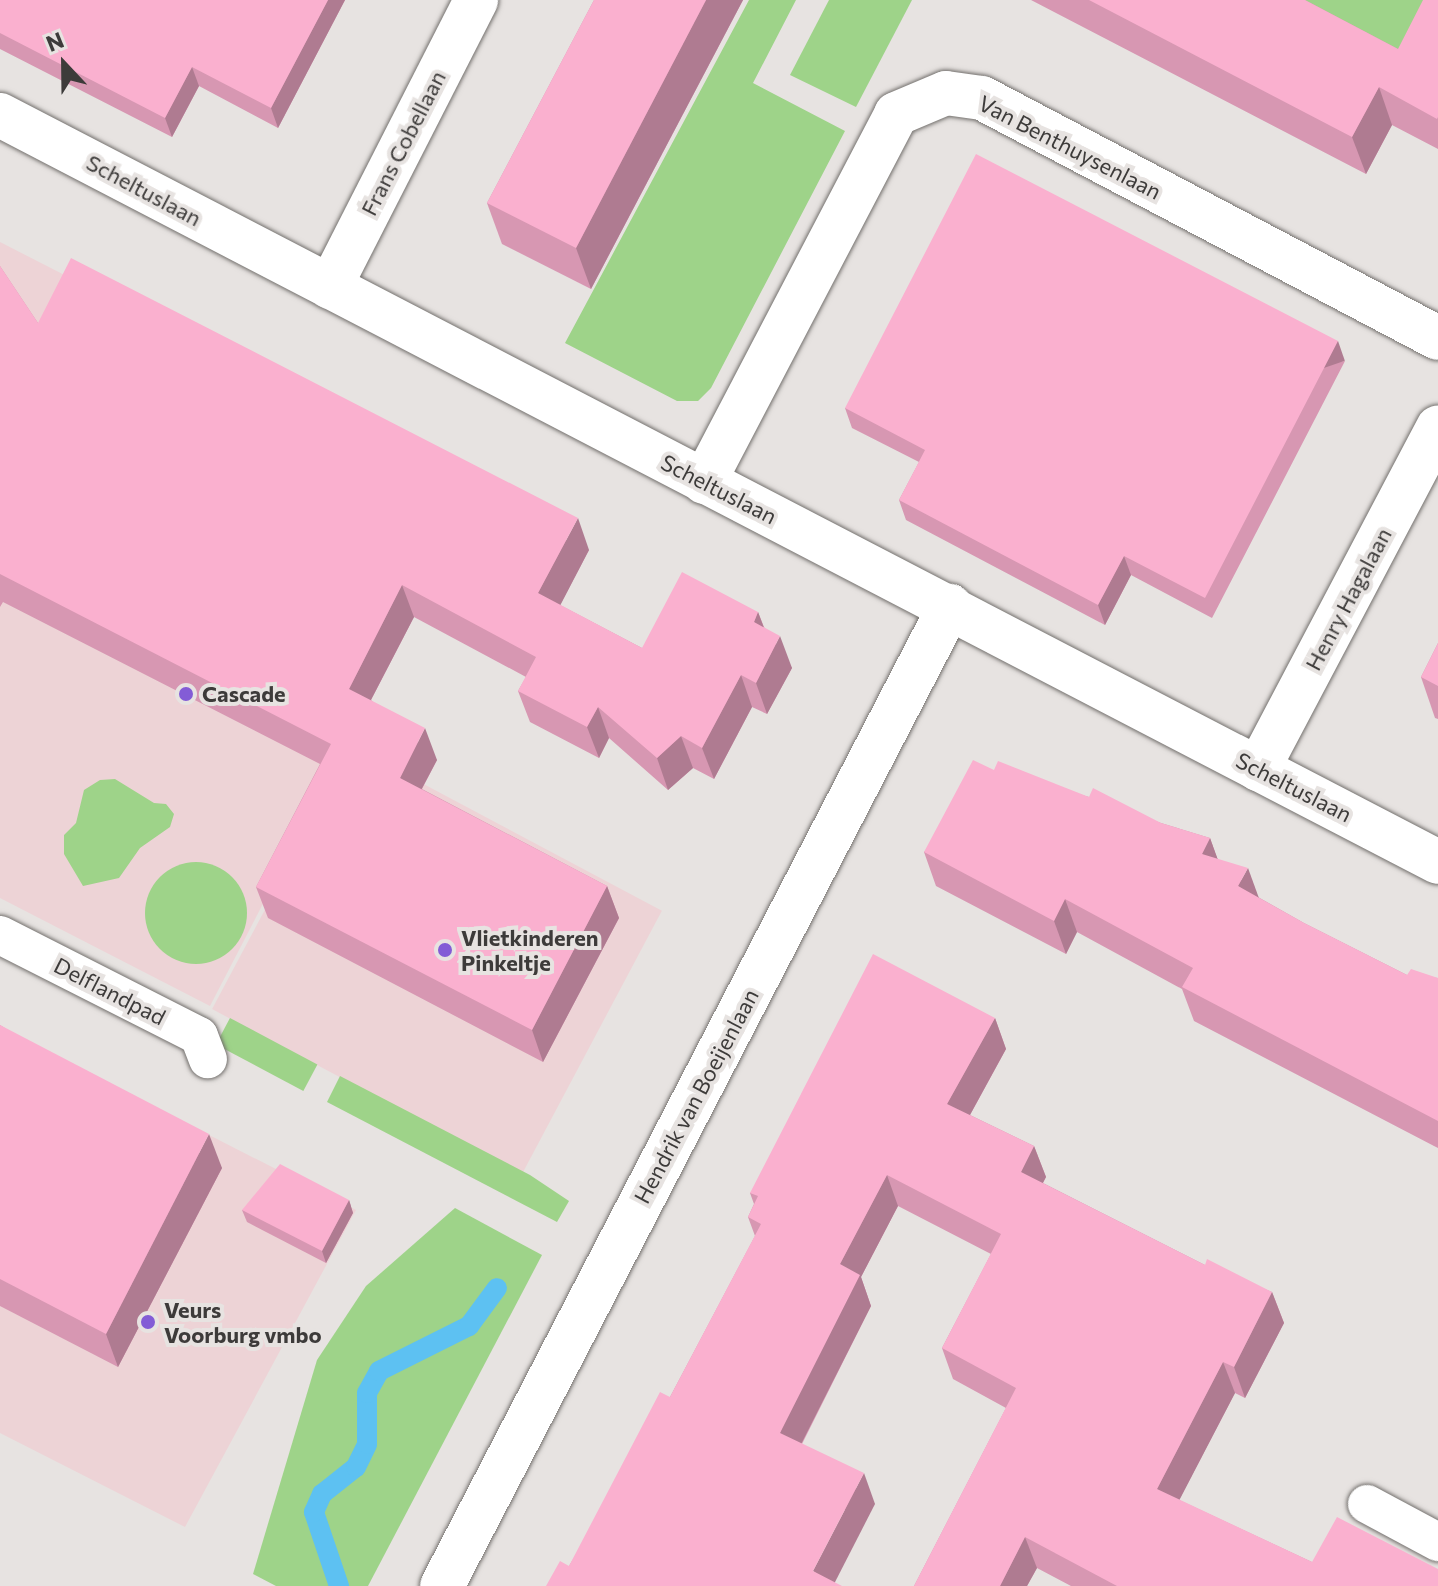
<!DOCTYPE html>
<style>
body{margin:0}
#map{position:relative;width:1438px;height:1586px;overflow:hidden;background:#e7e3e1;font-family:Commissioner,sans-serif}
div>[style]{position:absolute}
.education>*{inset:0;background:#edd3d6;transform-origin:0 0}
.green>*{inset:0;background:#9ed389;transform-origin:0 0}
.round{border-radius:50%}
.stream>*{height:20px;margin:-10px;padding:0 10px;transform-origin:10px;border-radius:10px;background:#5dc1f2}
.roads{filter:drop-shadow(0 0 2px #73706d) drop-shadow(0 0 2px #73706d)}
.lane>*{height:38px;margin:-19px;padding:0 19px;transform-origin:19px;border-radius:19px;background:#fff}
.street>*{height:44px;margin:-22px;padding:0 22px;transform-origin:22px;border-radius:22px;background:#fff}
.wall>*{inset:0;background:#d797b2}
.shaded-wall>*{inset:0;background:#af7b91;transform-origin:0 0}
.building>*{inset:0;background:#fab0cf}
.dots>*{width:22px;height:22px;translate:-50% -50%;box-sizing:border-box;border:4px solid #e7e3e1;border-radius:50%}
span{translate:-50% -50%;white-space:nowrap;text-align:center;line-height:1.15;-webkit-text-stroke:8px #e7e3e1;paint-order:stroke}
.street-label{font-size:22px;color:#3d3b3a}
.poi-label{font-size:22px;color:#3d3b3a;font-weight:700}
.left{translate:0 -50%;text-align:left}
.north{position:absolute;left:24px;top:24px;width:80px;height:80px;-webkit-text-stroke:6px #e7e3e1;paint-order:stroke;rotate:338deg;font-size:22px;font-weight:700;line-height:32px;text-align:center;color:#3d3b3a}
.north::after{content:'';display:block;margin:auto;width:28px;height:36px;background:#3d3b3a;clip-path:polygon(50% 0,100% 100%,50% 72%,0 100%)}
</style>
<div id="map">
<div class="education">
<div style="clip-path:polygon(0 242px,479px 487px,210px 1006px,0 898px)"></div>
<div style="left:352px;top:746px;width:351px;height:298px;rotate:28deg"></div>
<div style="clip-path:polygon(0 1028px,356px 1210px,185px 1527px,0 1433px)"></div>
</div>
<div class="green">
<div style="clip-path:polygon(749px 0,796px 0,753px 83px,845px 131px,711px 388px,698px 401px,677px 401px,565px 343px)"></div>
<div style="clip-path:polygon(829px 0,912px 0,856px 107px,790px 75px)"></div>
<div style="clip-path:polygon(1263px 0,1438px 0,1411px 76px)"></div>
<div style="clip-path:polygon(115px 779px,154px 803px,166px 804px,174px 814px,170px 827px,140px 848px,119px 878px,83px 886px,64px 854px,64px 835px,76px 823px,84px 790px,100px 780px)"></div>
<div class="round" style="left:145px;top:862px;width:102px;height:102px"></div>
<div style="left:230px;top:1018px;width:99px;height:30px;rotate:28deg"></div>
<div style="clip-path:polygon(340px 1076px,530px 1175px,569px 1201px,557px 1222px,327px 1102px)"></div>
<div style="clip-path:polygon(455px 1208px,542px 1255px,368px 1586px,276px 1586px,253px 1574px,317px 1360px,366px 1286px)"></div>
</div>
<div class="stream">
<div style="left:339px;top:1586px;width:78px;rotate:-108.7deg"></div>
<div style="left:314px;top:1512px;width:20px;rotate:-66deg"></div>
<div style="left:322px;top:1494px;width:43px;rotate:-38.5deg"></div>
<div style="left:356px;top:1467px;width:25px;rotate:-64deg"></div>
<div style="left:367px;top:1444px;width:51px;rotate:-90deg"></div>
<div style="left:367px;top:1393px;width:25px;rotate:-61deg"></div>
<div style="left:379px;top:1371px;width:101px;rotate:-26.6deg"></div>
<div style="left:469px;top:1326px;width:47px;rotate:-53.6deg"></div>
</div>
<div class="roads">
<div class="lane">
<div style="left:0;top:935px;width:223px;rotate:26.9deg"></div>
<div style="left:199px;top:1036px;width:25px;rotate:69deg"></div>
<div style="left:1367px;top:1504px;width:81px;rotate:28.2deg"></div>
</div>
<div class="street">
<div style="left:0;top:115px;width:1620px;rotate:27.45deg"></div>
<div style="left:330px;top:287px;width:322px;rotate:-63deg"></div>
<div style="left:704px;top:482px;width:415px;rotate:-62.4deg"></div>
<div style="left:896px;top:114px;width:54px;rotate:-22.8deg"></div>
<div style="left:946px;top:93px;width:36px;rotate:8deg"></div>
<div style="left:982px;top:98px;width:515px;rotate:27.76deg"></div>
<div style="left:1258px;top:769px;width:386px;rotate:-62.2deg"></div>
<div style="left:442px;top:1586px;width:1104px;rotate:-62.6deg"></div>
</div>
</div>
<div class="wall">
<div style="clip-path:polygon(0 0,345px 0,278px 128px,199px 86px,172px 137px,0 49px)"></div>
<div style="clip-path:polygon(594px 0,743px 0,591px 289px,502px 244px,487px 203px)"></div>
<div style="clip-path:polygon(1031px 0,1305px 0,1398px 49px,1438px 0,1438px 149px,1392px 125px,1366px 174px)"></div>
<div style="clip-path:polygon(0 266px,38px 323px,589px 550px,560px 605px,642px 648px,758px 612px,764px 627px,792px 668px,767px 714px,752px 707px,714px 779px,693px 768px,668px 790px,609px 738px,599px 758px,530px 722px,518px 691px,526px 677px,414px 617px,371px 700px,437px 760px,422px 789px,607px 886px,619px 918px,543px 1062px,268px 918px,256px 887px,320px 764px,3px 602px,0 607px)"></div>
<div style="clip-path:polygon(1345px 361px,1212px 618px,1131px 575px,1105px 625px,906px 520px,899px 500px,919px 462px,852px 428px,845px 408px)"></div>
<div style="clip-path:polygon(1438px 643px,1438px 719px,1435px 718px,1421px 677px)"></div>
<div style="clip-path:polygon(994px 770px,1089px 797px,1161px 823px,1210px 838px,1217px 858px,1258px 897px,1304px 923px,1407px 975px,1438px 978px,1438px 1148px,1194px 1021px,1182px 989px,1077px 932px,1066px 954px,936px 886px,924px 852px)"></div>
<div style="clip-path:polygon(995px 1018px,1006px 1049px,970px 1115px,1034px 1146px,1046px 1177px,1043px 1183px,1205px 1265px,1272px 1292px,1284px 1323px,1245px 1398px,1235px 1393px,1179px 1500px,1312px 1562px,1438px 1586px,1071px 1586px,1037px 1568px,1027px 1586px,914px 1586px,1006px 1408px,953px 1379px,942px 1348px,991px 1254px,898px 1206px,861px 1277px,871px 1306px,802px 1444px,875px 1504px,569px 1566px,670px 1397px,755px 1236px,748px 1217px,754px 1204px,750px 1193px)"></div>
<div style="clip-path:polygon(0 1025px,222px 1168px,118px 1367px,0 1306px)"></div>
<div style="clip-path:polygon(349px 1200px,353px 1213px,326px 1263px,247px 1222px,242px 1210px)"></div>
</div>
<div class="shaded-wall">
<div style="clip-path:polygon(328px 0,345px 0,278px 128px,271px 108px)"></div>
<div style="clip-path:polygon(706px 0,743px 0,591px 289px,576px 248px)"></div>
<div style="clip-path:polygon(192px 67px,199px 86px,172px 137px,165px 118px)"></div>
<div style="clip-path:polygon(1379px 87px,1392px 125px,1366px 174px,1352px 137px)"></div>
<div style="left:1338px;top:341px;width:21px;height:289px;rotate:71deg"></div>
<div style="clip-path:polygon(578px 518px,589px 550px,550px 625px,538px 593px)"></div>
<div style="clip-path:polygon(1124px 556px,1131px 575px,1105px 625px,1098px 605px)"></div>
<div style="clip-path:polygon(402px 585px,414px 617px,360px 721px,349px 689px)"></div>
<div style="clip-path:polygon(758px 612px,770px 644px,754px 622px)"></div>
<div style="clip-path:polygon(780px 636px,792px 668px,767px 714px,756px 683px)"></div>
<div style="clip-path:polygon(741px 675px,752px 707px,714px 779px,702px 748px)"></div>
<div style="clip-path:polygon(598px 707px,609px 738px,599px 758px,587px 727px)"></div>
<div style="clip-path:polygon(425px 728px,437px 760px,411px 809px,400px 778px)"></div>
<div style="clip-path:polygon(681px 736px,693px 768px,668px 790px,657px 758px)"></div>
<div style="clip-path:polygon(1210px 838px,1222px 871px,1202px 854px)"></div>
<div style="clip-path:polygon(1248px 868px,1260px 901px,1238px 886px)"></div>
<div style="clip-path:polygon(607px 886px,619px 918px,543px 1062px,532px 1030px)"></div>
<div style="clip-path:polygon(1065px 899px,1077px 932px,1066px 954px,1054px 921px)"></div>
<div style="clip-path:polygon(995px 1018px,1006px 1049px,959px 1135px,947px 1104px)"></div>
<div style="clip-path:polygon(209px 1134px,222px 1168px,118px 1367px,106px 1334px)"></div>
<div style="clip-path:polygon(1034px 1146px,1046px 1177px,1032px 1203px,1021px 1172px)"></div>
<div style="clip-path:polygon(887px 1175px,898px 1206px,861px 1277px,871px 1306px,791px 1464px,780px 1433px,840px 1264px)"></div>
<div style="clip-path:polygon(349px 1200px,353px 1213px,326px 1263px,322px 1251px)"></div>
<div style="clip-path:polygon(1272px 1292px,1284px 1323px,1245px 1398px,1234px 1367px)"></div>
<div style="clip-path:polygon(1223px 1362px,1235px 1393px,1169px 1520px,1157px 1489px)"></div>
<div style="clip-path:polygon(864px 1473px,875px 1504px,833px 1586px,813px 1571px)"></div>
<div style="clip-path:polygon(1025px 1537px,1037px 1568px,1027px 1586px,1000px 1586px)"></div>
</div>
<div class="building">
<div style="clip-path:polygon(0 0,328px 0,271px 108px,192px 67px,165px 118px,0 33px)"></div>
<div style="clip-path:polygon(594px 0,706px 0,576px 248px,487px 203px)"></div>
<div style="clip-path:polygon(1089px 0,1305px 0,1398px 49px,1423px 0,1438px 0,1438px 117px,1437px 119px,1379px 87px,1352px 137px)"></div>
<div style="clip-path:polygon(976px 154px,1338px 341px,1205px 598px,1124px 556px,1098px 605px,899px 500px,925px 450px,845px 408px)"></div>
<div style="clip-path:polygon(71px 258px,578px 518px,538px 593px,642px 648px,682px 572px,758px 612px,754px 622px,780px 636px,756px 683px,741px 675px,702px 748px,681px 736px,657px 758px,598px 707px,587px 727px,518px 691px,536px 657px,402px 585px,349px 689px,425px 728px,400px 778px,607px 886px,532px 1030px,256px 887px,331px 744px,0 574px,0 266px,38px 323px)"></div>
<div style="clip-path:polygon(1438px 643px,1438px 686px,1421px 677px)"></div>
<div style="clip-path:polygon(973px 760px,994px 770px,998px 761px,1089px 797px,1093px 788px,1161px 823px,1210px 838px,1202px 854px,1248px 868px,1238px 886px,1304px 923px,1407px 975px,1411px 969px,1438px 978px,1438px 1121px,1182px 987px,1193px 968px,1065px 899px,1054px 921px,924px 852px)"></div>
<div style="clip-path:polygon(873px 954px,995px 1018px,947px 1104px,1034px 1146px,1021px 1172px,1205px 1265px,1207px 1259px,1272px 1292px,1234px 1367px,1223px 1362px,1157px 1489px,1312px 1562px,1337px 1517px,1438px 1569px,1438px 1586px,1117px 1586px,1025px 1537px,1000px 1586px,914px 1586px,1016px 1388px,942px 1348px,1001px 1234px,887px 1175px,840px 1264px,860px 1275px,780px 1433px,864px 1473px,813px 1571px,842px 1586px,546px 1586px,560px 1561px,569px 1566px,660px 1392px,670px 1397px,761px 1224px,748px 1217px,758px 1196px,750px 1193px)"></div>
<div style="clip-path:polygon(0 1025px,209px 1134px,106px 1334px,0 1279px)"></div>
<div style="clip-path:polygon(280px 1164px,349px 1200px,322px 1251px,242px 1210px)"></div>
</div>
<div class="dots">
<div style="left:186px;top:694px;background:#835cd6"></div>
<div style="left:445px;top:950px;background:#835cd6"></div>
<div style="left:148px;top:1322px;background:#835cd6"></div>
</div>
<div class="street-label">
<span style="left:403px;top:143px;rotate:-63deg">Frans Cobellaan</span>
<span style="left:1070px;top:147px;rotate:27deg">Van Benthuysenlaan</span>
<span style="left:144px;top:190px;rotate:28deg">Scheltuslaan</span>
<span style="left:719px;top:489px;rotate:27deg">Scheltuslaan</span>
<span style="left:1348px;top:599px;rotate:-62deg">Henry Hagalaan</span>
<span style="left:1294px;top:787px;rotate:27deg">Scheltuslaan</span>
<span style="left:110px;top:991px;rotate:27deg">Delflandpad</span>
<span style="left:696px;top:1096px;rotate:-62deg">Hendrik van Boeijenlaan</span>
</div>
<div class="poi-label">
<span class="left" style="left:202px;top:694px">Cascade</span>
<span class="left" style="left:461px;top:950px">Vlietkinderen<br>Pinkeltje</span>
<span class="left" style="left:164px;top:1322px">Veurs<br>Voorburg vmbo</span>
</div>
<div class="north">N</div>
</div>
